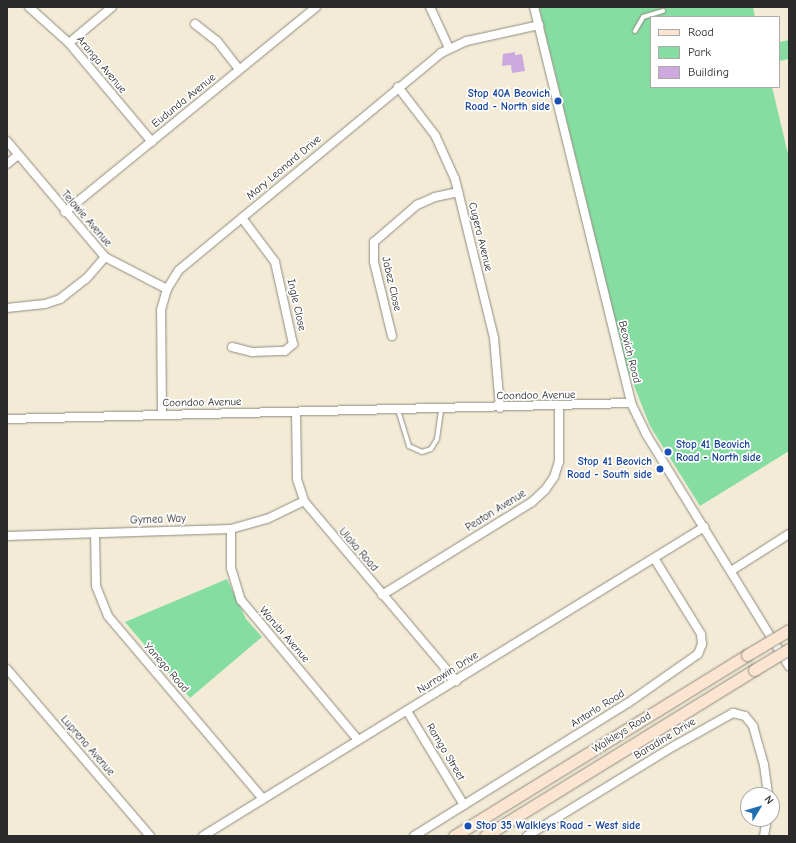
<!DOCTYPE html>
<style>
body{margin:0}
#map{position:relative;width:796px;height:843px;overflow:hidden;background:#f3ebd6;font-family:"Comic Neue",sans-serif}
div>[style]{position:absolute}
.green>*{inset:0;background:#86dda1}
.building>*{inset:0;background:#cca8de}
.roads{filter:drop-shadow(0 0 1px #8f8b80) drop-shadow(0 0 1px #8f8b80)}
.lane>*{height:4px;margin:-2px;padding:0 2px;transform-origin:2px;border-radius:2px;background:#fff}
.street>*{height:8px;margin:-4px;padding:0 4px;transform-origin:4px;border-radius:4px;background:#fff}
.secondary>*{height:11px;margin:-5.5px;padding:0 5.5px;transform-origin:5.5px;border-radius:5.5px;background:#fce5d0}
.bridges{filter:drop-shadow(0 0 1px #8f8b80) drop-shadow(0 0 1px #8f8b80)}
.secondary-bridge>*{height:11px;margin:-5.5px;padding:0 5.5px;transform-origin:5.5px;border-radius:5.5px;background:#fce5d0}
.dots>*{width:11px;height:11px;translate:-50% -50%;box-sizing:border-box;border:2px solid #fff;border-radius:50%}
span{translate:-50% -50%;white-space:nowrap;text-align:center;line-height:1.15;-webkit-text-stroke:3.5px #fff;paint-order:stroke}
.street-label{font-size:11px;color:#2b2b2b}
.transit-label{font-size:11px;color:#164399;font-weight:700}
.right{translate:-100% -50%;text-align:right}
.left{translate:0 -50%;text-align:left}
.frame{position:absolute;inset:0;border:8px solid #2b2b2b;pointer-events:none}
.legend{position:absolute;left:650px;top:16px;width:130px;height:72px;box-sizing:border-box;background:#fff;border:1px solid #aaa;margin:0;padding:5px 7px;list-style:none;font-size:12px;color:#2b2b2b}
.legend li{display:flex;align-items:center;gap:8px;height:20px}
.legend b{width:20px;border:1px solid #aaa}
.north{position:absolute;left:740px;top:787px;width:40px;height:40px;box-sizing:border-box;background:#fff;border:1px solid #aaa;border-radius:50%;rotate:52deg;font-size:11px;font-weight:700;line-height:16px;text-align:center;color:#2b2b2b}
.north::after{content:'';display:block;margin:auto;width:14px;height:18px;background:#1f6fb2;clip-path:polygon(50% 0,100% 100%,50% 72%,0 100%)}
</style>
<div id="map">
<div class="green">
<div style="clip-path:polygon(539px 7px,753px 7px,755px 17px,651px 17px,651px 87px,772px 87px,789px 158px,789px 451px,700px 506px,650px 426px,627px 368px)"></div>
<div style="clip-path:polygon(789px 40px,789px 59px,779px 61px,779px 42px)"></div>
<div style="clip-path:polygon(227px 579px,246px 619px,262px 637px,190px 698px,125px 622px)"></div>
</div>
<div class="building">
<div style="clip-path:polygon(515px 52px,515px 55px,522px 54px,525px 71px,512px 73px,511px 65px,502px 66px,503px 54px)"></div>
</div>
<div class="roads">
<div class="lane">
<div style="left:635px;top:31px;width:16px;rotate:-60deg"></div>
<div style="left:643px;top:17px;width:21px;rotate:-17deg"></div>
<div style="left:398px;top:410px;width:38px;rotate:73deg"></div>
<div style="left:409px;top:446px;width:14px;rotate:25deg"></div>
<div style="left:422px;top:452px;width:9px;rotate:-18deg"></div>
<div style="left:431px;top:449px;width:12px;rotate:-59deg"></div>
<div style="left:437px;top:439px;width:30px;rotate:-82deg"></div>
</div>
<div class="street">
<div style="left:29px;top:7px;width:54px;rotate:42deg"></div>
<div style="left:69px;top:43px;width:129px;rotate:50deg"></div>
<div style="left:430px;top:7px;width:45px;rotate:65.1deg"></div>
<div style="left:534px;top:7px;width:408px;rotate:76.2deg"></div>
<div style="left:631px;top:403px;width:34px;rotate:64deg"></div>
<div style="left:646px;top:434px;width:273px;rotate:58.4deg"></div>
<div style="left:195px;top:24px;width:28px;rotate:38deg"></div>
<div style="left:217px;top:41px;width:36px;rotate:52deg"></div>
<div style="left:69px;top:43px;width:56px;rotate:-39.9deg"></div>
<div style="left:398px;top:87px;width:61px;rotate:52.4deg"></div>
<div style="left:435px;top:135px;width:48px;rotate:65.6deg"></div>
<div style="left:455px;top:179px;width:164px;rotate:76.2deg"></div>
<div style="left:494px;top:338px;width:70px;rotate:85.1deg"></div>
<div style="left:7px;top:141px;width:152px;rotate:49.8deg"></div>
<div style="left:105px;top:257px;width:70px;rotate:27.3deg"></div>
<div style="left:7px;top:164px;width:14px;rotate:-39deg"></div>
<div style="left:65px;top:212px;width:324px;rotate:-39.2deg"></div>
<div style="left:7px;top:308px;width:38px;rotate:-6deg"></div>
<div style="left:45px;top:304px;width:16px;rotate:-18deg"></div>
<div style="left:60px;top:299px;width:33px;rotate:-38deg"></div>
<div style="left:86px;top:279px;width:29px;rotate:-49deg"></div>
<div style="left:392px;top:336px;width:76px;rotate:-103.7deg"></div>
<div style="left:374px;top:262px;width:20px;rotate:-90deg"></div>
<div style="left:374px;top:242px;width:57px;rotate:-40.7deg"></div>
<div style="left:417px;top:205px;width:20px;rotate:-24deg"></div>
<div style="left:435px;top:197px;width:24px;rotate:-12deg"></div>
<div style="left:232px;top:347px;width:21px;rotate:14deg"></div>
<div style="left:252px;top:352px;width:33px;rotate:-2deg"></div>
<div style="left:285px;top:351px;width:11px;rotate:-41deg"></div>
<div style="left:293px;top:344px;width:84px;rotate:-102.4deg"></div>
<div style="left:275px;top:262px;width:55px;rotate:-126.9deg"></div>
<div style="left:296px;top:412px;width:67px;rotate:89.1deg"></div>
<div style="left:297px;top:479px;width:23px;rotate:72deg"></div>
<div style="left:304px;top:501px;width:236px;rotate:49.8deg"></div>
<div style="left:162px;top:415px;width:105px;rotate:-90.5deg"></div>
<div style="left:161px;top:310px;width:22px;rotate:-74deg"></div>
<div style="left:167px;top:289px;width:22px;rotate:-58deg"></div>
<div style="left:179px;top:270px;width:340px;rotate:-39.6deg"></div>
<div style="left:441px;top:53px;width:29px;rotate:-25deg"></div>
<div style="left:467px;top:41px;width:74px;rotate:-12.5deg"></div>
<div style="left:7px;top:419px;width:624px;rotate:-1.47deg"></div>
<div style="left:231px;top:529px;width:39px;rotate:90deg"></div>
<div style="left:231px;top:568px;width:34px;rotate:73deg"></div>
<div style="left:241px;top:600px;width:182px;rotate:50.1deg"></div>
<div style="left:95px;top:533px;width:53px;rotate:88.9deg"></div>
<div style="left:96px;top:586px;width:32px;rotate:68deg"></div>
<div style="left:108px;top:616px;width:240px;rotate:49.7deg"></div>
<div style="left:7px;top:536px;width:224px;rotate:-1.8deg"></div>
<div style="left:231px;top:529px;width:37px;rotate:-16deg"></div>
<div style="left:267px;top:519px;width:41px;rotate:-25.9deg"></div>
<div style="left:731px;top:571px;width:69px;rotate:-32.5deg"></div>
<div style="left:382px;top:595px;width:176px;rotate:-31.8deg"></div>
<div style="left:532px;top:502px;width:18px;rotate:-43deg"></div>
<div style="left:545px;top:490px;width:16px;rotate:-55deg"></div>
<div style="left:554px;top:477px;width:16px;rotate:-72deg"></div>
<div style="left:559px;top:462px;width:55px;rotate:-90deg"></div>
<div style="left:7px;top:669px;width:220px;rotate:49.4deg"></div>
<div style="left:407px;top:711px;width:110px;rotate:58.8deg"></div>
<div style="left:203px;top:836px;width:589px;rotate:-31.66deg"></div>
<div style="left:414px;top:836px;width:252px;rotate:-31.9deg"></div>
<div style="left:628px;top:703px;width:85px;rotate:-35deg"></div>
<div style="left:698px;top:654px;width:11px;rotate:-68deg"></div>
<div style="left:702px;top:644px;width:10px;rotate:-96deg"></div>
<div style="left:701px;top:634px;width:89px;rotate:-121.7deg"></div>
<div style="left:527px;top:836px;width:172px;rotate:-31.5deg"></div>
<div style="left:674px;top:746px;width:68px;rotate:-29.2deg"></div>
<div style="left:733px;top:713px;width:12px;rotate:14deg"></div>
<div style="left:745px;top:716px;width:13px;rotate:51deg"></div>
<div style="left:753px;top:726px;width:41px;rotate:74.2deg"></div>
<div style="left:764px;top:765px;width:30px;rotate:82deg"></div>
<div style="left:764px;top:836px;width:17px;rotate:-80deg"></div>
</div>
<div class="secondary">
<div style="left:454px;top:836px;width:344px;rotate:-31.7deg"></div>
<div style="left:485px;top:836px;width:316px;rotate:-31.7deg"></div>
</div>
</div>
<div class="bridges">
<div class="secondary-bridge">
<div style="left:747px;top:655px;width:49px;rotate:-30.8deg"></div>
<div style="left:754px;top:670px;width:41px;rotate:-31deg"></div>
</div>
</div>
<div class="dots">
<div style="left:558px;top:101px;background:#1a4fb4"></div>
<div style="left:668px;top:452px;background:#1a4fb4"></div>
<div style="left:660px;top:469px;background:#1a4fb4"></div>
<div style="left:468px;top:826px;background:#1a4fb4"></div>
</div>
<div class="street-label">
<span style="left:101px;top:65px;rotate:50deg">Aranga Avenue</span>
<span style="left:184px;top:101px;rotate:-39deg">Eudunda Avenue</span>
<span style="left:284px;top:168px;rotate:-40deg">Mary Leonard Drive</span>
<span style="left:86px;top:219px;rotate:49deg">Telowie Avenue</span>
<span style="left:480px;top:237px;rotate:76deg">Cugera Avenue</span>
<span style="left:391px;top:284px;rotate:77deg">Jabez Close</span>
<span style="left:296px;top:305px;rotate:77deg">Ingle Close</span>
<span style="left:629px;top:352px;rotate:76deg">Beovich Road</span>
<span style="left:536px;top:396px;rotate:-1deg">Coondoo Avenue</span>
<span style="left:202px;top:403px;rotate:-1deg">Coondoo Avenue</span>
<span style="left:496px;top:511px;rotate:-32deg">Peaton Avenue</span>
<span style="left:158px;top:520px;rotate:-2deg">Gymea Way</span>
<span style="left:358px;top:550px;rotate:49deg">Ulaka Road</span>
<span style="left:284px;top:635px;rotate:49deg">Warubi Avenue</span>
<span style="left:166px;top:668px;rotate:49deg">Yanego Road</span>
<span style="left:448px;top:673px;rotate:-32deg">Nurrowin Drive</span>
<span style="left:598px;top:709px;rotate:-32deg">Antarlo Road</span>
<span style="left:622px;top:733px;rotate:-32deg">Walkleys Road</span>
<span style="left:665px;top:739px;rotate:-31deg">Baradine Drive</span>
<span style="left:87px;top:746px;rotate:49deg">Luprena Avenue</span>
<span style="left:445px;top:752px;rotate:59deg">Ramgo Street</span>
</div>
<div class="transit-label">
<span class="right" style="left:550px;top:101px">Stop 40A Beovich<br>Road - North side</span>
<span class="left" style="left:676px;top:452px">Stop 41 Beovich<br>Road - North side</span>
<span class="right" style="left:652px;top:469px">Stop 41 Beovich<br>Road - South side</span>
<span class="left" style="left:476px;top:826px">Stop 35 Walkleys Road - West side</span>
</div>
<div class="frame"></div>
<ul class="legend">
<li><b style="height:5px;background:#fce5d0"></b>Road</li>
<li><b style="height:11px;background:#86dda1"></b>Park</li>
<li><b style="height:11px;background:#cca8de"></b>Building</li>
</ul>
<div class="north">N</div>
</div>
